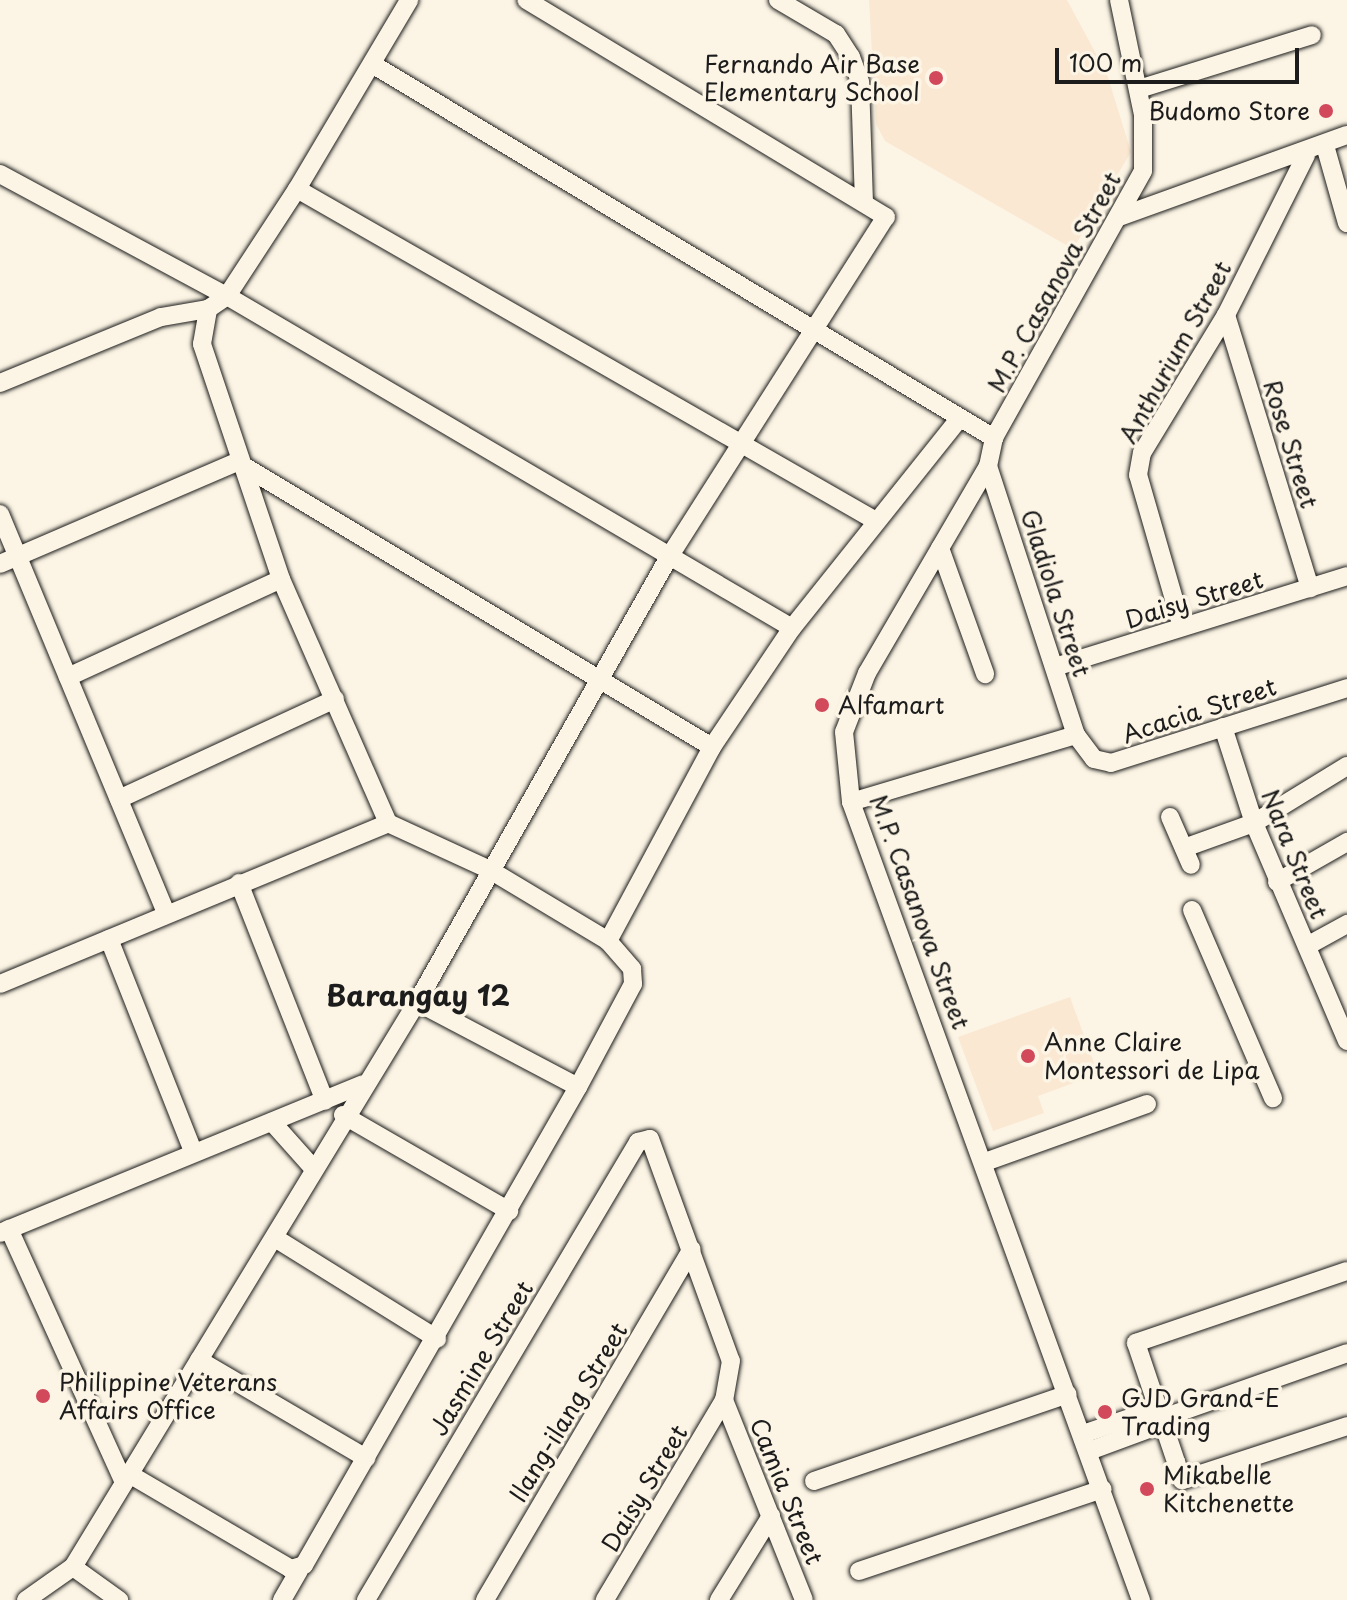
<!DOCTYPE html>
<style>
body{margin:0}
#map{position:relative;width:1347px;height:1600px;overflow:hidden;background:#fcf5e5;font-family:"Playpen Sans",sans-serif}
div>[style]{position:absolute}
.built>*{inset:0;background:#fae8d2}
.roads{filter:drop-shadow(0 0 2px #1c1c1c) drop-shadow(0 0 2px #1c1c1c)}
.minor>*{height:18px;margin:-9px;padding:0 9px;transform-origin:9px;border-radius:9px;background:#fcf5e5}
.dots>*{width:22px;height:22px;translate:-50% -50%;box-sizing:border-box;border:4px solid #fcf5e5;border-radius:50%}
span{translate:-50% -50%;white-space:nowrap;text-align:center;line-height:1.15;-webkit-text-stroke:7px #fcf5e5;paint-order:stroke}
.poi-label{font-size:24px;color:#1c1c1c}
.right{translate:-100% -50%;text-align:right}
.left{translate:0 -50%;text-align:left}
.street-label{font-size:24px;color:#1c1c1c}
.quarter-label{font-size:28px;color:#1c1c1c;font-weight:700}
.scale{position:absolute;left:1055px;top:48px;width:244px;height:36px;box-sizing:border-box;border:4px solid #1c1c1c;border-top:0;padding-left:10px;font-size:24px;line-height:28px;white-space:nowrap;color:#1c1c1c;-webkit-text-stroke:6px #fcf5e5;paint-order:stroke}
</style>
<div id="map">
<div class="built">
<div style="clip-path:polygon(869px 0,1067px 0,1107px 74px,1131px 152px,1073px 249px,885px 141px,876px 124px)"></div>
<div style="clip-path:polygon(1070px 997px,1098px 1074px,1038px 1096px,1044px 1113px,993px 1131px,958px 1037px)"></div>
</div>
<div class="roads">
<div class="minor">
<div style="left:778px;top:0;width:67px;rotate:30.4deg"></div>
<div style="left:836px;top:34px;width:27px;rotate:57deg"></div>
<div style="left:851px;top:57px;width:27px;rotate:70deg"></div>
<div style="left:860px;top:82px;width:121px;rotate:88.1deg"></div>
<div style="left:1119px;top:0;width:117px;rotate:78.2deg"></div>
<div style="left:1143px;top:115px;width:56px;rotate:90deg"></div>
<div style="left:1143px;top:171px;width:306px;rotate:119.2deg"></div>
<div style="left:994px;top:438px;width:29px;rotate:102deg"></div>
<div style="left:988px;top:466px;width:240px;rotate:120.3deg"></div>
<div style="left:867px;top:673px;width:63px;rotate:111.3deg"></div>
<div style="left:844px;top:732px;width:70px;rotate:84.3deg"></div>
<div style="left:851px;top:802px;width:849px;rotate:70.03deg"></div>
<div style="left:372px;top:64px;width:726px;rotate:31.02deg"></div>
<div style="left:1139px;top:89px;width:181px;rotate:-17.3deg"></div>
<div style="left:1326px;top:149px;width:77px;rotate:74.2deg"></div>
<div style="left:0;top:174px;width:258px;rotate:28.3deg"></div>
<div style="left:227px;top:296px;width:655px;rotate:30.44deg"></div>
<div style="left:297px;top:189px;width:667px;rotate:29.83deg"></div>
<div style="left:1119px;top:217px;width:242px;rotate:-19.8deg"></div>
<div style="left:1226px;top:315px;width:286px;rotate:72.9deg"></div>
<div style="left:0;top:383px;width:174px;rotate:-22.3deg"></div>
<div style="left:161px;top:317px;width:48px;rotate:-9.7deg"></div>
<div style="left:988px;top:466px;width:283px;rotate:71.9deg"></div>
<div style="left:1076px;top:735px;width:30px;rotate:53deg"></div>
<div style="left:1094px;top:759px;width:17px;rotate:13deg"></div>
<div style="left:1111px;top:763px;width:248px;rotate:-17.6deg"></div>
<div style="left:0;top:514px;width:432px;rotate:67.4deg"></div>
<div style="left:940px;top:548px;width:134px;rotate:70.3deg"></div>
<div style="left:0;top:564px;width:258px;rotate:-23.3deg"></div>
<div style="left:237px;top:462px;width:554px;rotate:30.96deg"></div>
<div style="left:1182px;top:627px;width:158px;rotate:-106.1deg"></div>
<div style="left:1138px;top:475px;width:22px;rotate:-80deg"></div>
<div style="left:1142px;top:453px;width:162px;rotate:-58.7deg"></div>
<div style="left:1226px;top:315px;width:179px;rotate:-63.4deg"></div>
<div style="left:1055px;top:667px;width:306px;rotate:-17.3deg"></div>
<div style="left:68px;top:677px;width:234px;rotate:-24.7deg"></div>
<div style="left:1223px;top:727px;width:101px;rotate:72.1deg"></div>
<div style="left:1254px;top:823px;width:237px;rotate:66.9deg"></div>
<div style="left:119px;top:799px;width:238px;rotate:-24.8deg"></div>
<div style="left:851px;top:802px;width:235px;rotate:-16.6deg"></div>
<div style="left:1170px;top:817px;width:52px;rotate:66.4deg"></div>
<div style="left:388px;top:823px;width:266px;rotate:-113.7deg"></div>
<div style="left:281px;top:579px;width:248px;rotate:-108.6deg"></div>
<div style="left:202px;top:344px;width:36px;rotate:-80deg"></div>
<div style="left:208px;top:309px;width:23px;rotate:-34deg"></div>
<div style="left:227px;top:296px;width:128px;rotate:-56.8deg"></div>
<div style="left:297px;top:189px;width:220px;rotate:-59.3deg"></div>
<div style="left:1184px;top:848px;width:74px;rotate:-19.7deg"></div>
<div style="left:1254px;top:823px;width:109px;rotate:-31.5deg"></div>
<div style="left:1277px;top:882px;width:81px;rotate:-29.7deg"></div>
<div style="left:239px;top:883px;width:234px;rotate:68.5deg"></div>
<div style="left:1192px;top:910px;width:205px;rotate:66.7deg"></div>
<div style="left:109px;top:939px;width:228px;rotate:68.4deg"></div>
<div style="left:608px;top:941px;width:220px;rotate:-61.8deg"></div>
<div style="left:712px;top:747px;width:143px;rotate:-56.1deg"></div>
<div style="left:792px;top:628px;width:268px;rotate:-51.4deg"></div>
<div style="left:1307px;top:946px;width:46px;rotate:-28.8deg"></div>
<div style="left:0;top:984px;width:420px;rotate:-22.5deg"></div>
<div style="left:388px;top:823px;width:112px;rotate:24.7deg"></div>
<div style="left:490px;top:870px;width:138px;rotate:31deg"></div>
<div style="left:608px;top:941px;width:37px;rotate:49deg"></div>
<div style="left:632px;top:969px;width:15px;rotate:86deg"></div>
<div style="left:633px;top:984px;width:117px;rotate:118.1deg"></div>
<div style="left:578px;top:1087px;width:551px;rotate:119.82deg"></div>
<div style="left:304px;top:1565px;width:14px;rotate:163deg"></div>
<div style="left:291px;top:1569px;width:188px;rotate:-149.6deg"></div>
<div style="left:417px;top:1002px;width:182px;rotate:27.8deg"></div>
<div style="left:343px;top:1115px;width:192px;rotate:30deg"></div>
<div style="left:272px;top:1122px;width:62px;rotate:48.3deg"></div>
<div style="left:985px;top:1162px;width:172px;rotate:-19.7deg"></div>
<div style="left:9px;top:1229px;width:278px;rotate:65.6deg"></div>
<div style="left:0;top:1233px;width:392px;rotate:-22.3deg"></div>
<div style="left:275px;top:1238px;width:191px;rotate:31.9deg"></div>
<div style="left:1347px;top:1271px;width:223px;rotate:161.2deg"></div>
<div style="left:1136px;top:1343px;width:145px;rotate:71.4deg"></div>
<div style="left:1182px;top:1480px;width:174px;rotate:-18.1deg"></div>
<div style="left:199px;top:1360px;width:194px;rotate:30.4deg"></div>
<div style="left:724px;top:1400px;width:215px;rotate:68.2deg"></div>
<div style="left:1160px;top:1419px;width:198px;rotate:-19.4deg"></div>
<div style="left:1083px;top:1434px;width:77px;rotate:-18.9deg"></div>
<div style="left:1089px;top:1451px;width:78px;rotate:-20.3deg"></div>
<div style="left:814px;top:1481px;width:268px;rotate:-18.9deg"></div>
<div style="left:73px;top:1567px;width:57px;rotate:35.7deg"></div>
<div style="left:859px;top:1571px;width:257px;rotate:-18.6deg"></div>
<div style="left:26px;top:1600px;width:57px;rotate:-35.1deg"></div>
<div style="left:73px;top:1567px;width:661px;rotate:-58.66deg"></div>
<div style="left:417px;top:1002px;width:511px;rotate:-60.48deg"></div>
<div style="left:669px;top:557px;width:403px;rotate:-57.5deg"></div>
<div style="left:886px;top:217px;width:420px;rotate:-148.9deg"></div>
<div style="left:282px;top:1600px;width:34px;rotate:-60deg"></div>
<div style="left:366px;top:1600px;width:533px;rotate:-59.29deg"></div>
<div style="left:638px;top:1142px;width:12px;rotate:-14deg"></div>
<div style="left:650px;top:1139px;width:236px;rotate:70deg"></div>
<div style="left:731px;top:1361px;width:40px;rotate:100deg"></div>
<div style="left:724px;top:1400px;width:233px;rotate:120.8deg"></div>
<div style="left:485px;top:1600px;width:407px;rotate:-59.5deg"></div>
<div style="left:719px;top:1600px;width:99px;rotate:-58.2deg"></div>
</div>
</div>
<div class="dots">
<div style="left:936px;top:78px;background:#d1495b"></div>
<div style="left:1326px;top:111px;background:#d1495b"></div>
<div style="left:822px;top:705px;background:#d1495b"></div>
<div style="left:1028px;top:1056px;background:#d1495b"></div>
<div style="left:43px;top:1396px;background:#d1495b"></div>
<div style="left:1105px;top:1412px;background:#d1495b"></div>
<div style="left:1147px;top:1489px;background:#d1495b"></div>
</div>
<div class="poi-label">
<span class="right" style="left:920px;top:78px">Fernando Air Base<br>Elementary School</span>
<span class="right" style="left:1310px;top:111px">Budomo Store</span>
<span class="left" style="left:838px;top:705px">Alfamart</span>
<span class="left" style="left:1044px;top:1056px">Anne Claire<br>Montessori de Lipa</span>
<span class="left" style="left:59px;top:1396px">Philippine Veterans<br>Affairs Office</span>
<span class="left" style="left:1121px;top:1412px">GJD Grand-E<br>Trading</span>
<span class="left" style="left:1163px;top:1489px">Mikabelle<br>Kitchenette</span>
</div>
<div class="street-label">
<span style="left:1054px;top:282px;rotate:-61deg">M.P. Casanova Street</span>
<span style="left:1175px;top:352px;rotate:-61deg">Anthurium Street</span>
<span style="left:1291px;top:444px;rotate:73deg">Rose Street</span>
<span style="left:1056px;top:593px;rotate:72deg">Gladiola Street</span>
<span style="left:1194px;top:599px;rotate:-17deg">Daisy Street</span>
<span style="left:1199px;top:710px;rotate:-18deg">Acacia Street</span>
<span style="left:1295px;top:854px;rotate:68deg">Nara Street</span>
<span style="left:920px;top:912px;rotate:70deg">M.P. Casanova Street</span>
<span style="left:481px;top:1358px;rotate:-59deg">Jasmine Street</span>
<span style="left:568px;top:1412px;rotate:-59deg">Ilang-ilang Street</span>
<span style="left:644px;top:1488px;rotate:-59deg">Daisy Street</span>
<span style="left:787px;top:1491px;rotate:68deg">Camia Street</span>
</div>
<div class="quarter-label">
<span style="left:418px;top:995px">Barangay 12</span>
</div>
<div class="scale">100 m</div>
</div>
